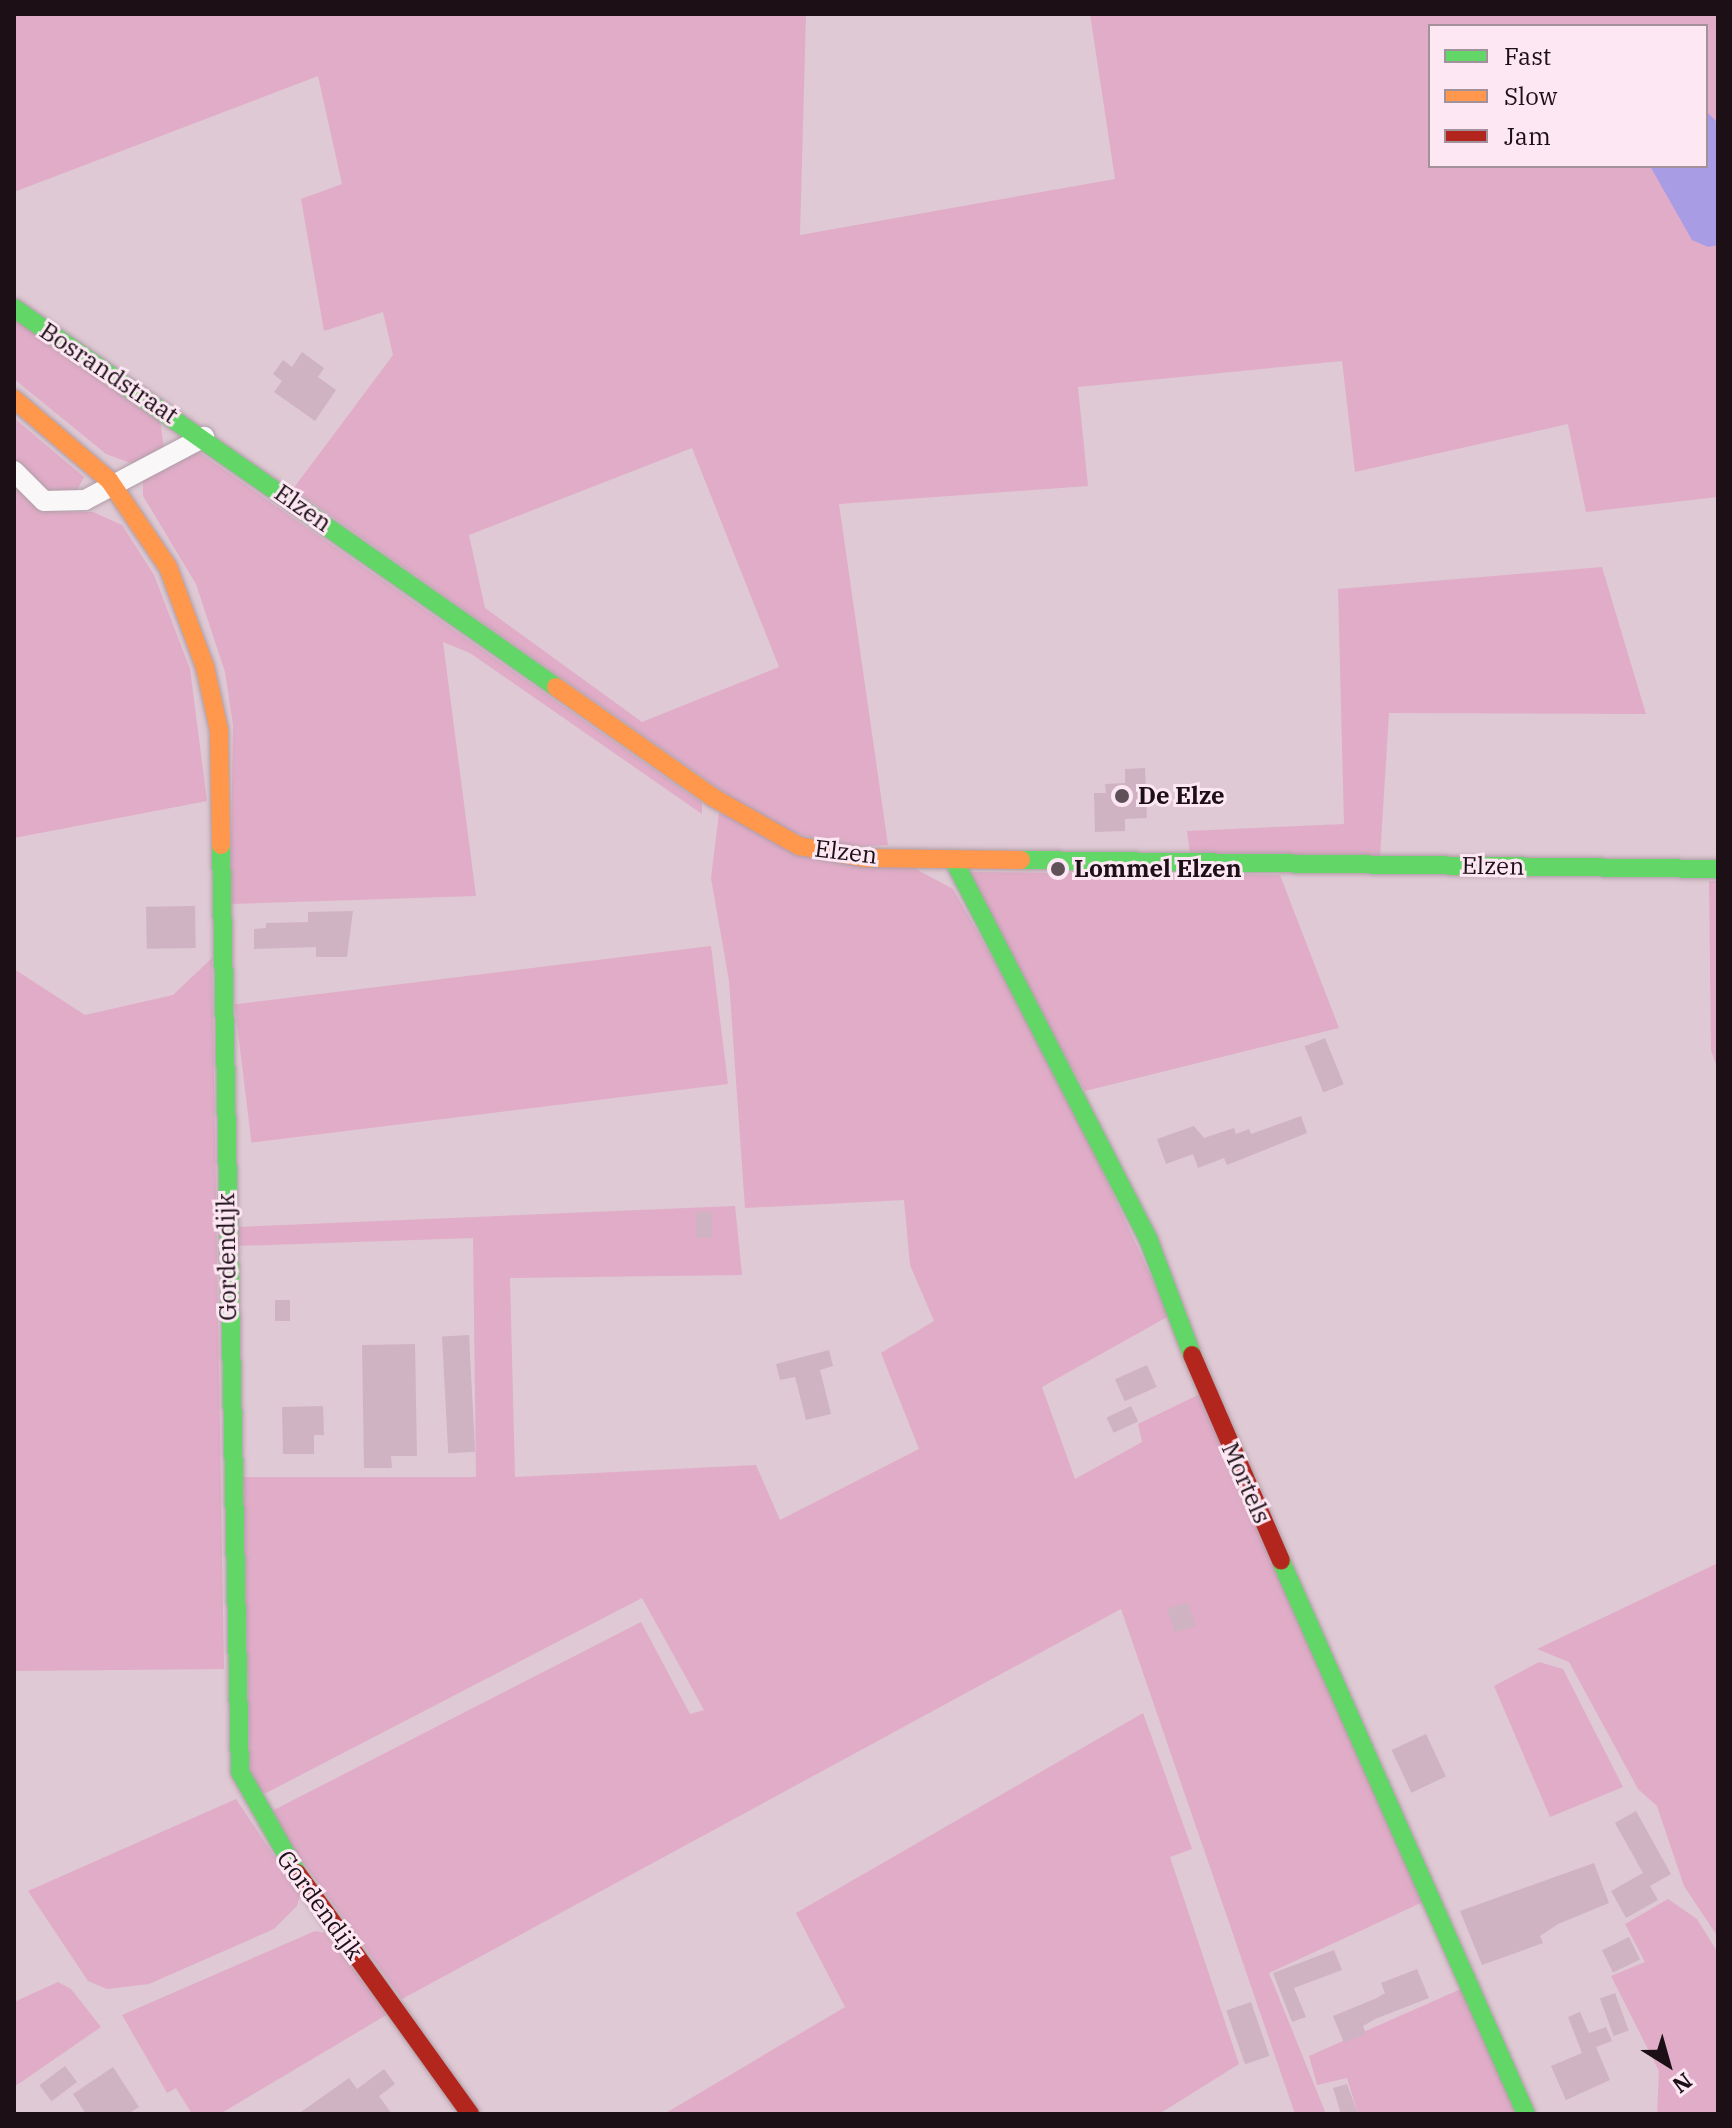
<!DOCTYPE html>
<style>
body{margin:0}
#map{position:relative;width:1732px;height:2128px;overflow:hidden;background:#dfc9d4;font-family:"IBM Plex Serif",serif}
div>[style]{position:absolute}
.green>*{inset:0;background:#e1acc8;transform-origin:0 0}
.water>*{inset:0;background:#a89ce4}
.building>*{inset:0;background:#d0b3c3;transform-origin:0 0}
.roads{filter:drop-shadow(0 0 2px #ae9da6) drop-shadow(0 0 2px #ae9da6)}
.street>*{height:20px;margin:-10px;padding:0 10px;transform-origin:10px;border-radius:10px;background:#faf7f9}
.fast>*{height:18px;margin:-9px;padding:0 9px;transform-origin:9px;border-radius:9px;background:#63d668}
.slow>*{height:18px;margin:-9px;padding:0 9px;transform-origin:9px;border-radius:9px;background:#ff974d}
.jam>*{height:18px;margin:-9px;padding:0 9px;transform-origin:9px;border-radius:9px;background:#b3261e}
.dots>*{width:22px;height:22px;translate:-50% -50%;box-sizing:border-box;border:4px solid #fce7f2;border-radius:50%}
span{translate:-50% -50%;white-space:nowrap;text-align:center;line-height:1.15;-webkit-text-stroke:6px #fce7f2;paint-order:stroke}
.street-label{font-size:24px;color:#1c0f16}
.poi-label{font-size:24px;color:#1c0f16;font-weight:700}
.left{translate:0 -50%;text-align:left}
.frame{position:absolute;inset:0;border:16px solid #1c0f16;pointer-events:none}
.legend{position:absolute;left:1428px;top:24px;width:280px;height:144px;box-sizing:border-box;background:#fce7f2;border:2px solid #a2919a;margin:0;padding:10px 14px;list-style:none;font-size:24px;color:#1c0f16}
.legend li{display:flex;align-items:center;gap:16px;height:40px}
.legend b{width:40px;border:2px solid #a2919a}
.north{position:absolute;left:1628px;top:2024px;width:80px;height:80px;-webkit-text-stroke:6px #fce7f2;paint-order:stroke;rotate:143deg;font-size:22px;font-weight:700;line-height:32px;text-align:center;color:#1c0f16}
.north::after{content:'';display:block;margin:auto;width:28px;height:36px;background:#1c0f16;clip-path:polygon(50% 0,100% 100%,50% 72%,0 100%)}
</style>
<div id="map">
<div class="green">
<div style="clip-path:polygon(evenodd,14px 14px,806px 14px,800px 235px,1115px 179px,1090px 14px,1718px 14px,1718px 497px,1586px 512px,1568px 424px,1355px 472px,1342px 361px,1078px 387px,1088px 486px,839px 504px,888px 845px,853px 847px,776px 829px,293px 489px,393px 355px,383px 312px,324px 331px,301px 199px,342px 184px,318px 76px,14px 192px,14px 14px,1430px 26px,1706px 26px,1706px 166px,1430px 166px,1430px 26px,14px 14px,692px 448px,779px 667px,642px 722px,485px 608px,469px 535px,692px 448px)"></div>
<div style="clip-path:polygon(14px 318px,160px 419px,164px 449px,136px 465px,106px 454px,14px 379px)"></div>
<div style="clip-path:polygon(14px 418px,84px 477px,74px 496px,62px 498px,31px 482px,14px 461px)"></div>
<div style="clip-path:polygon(197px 451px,702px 803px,702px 814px,470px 653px,443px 642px,476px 896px,230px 904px,233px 725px,225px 672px,196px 584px,143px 496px,143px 480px)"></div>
<div style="clip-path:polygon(14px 479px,42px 511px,93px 512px,122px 525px,154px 575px,190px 669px,207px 801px,14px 838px)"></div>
<div style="clip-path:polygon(1602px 567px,1646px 714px,1389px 713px,1380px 857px,1190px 854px,1187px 831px,1344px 824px,1338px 589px)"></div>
<div style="clip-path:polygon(719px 813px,912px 867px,953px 889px,1055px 1067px,1169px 1316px,1042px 1387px,1075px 1479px,1142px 1442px,1138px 1424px,1200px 1394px,1423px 1902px,1269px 1973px,1326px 2114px,1295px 2114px,1121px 1609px,402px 1999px,268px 1813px,641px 1622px,690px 1714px,704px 1710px,642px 1598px,266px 1793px,256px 1792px,250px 1768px,243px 1477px,476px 1477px,473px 1238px,237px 1246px,238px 1227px,735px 1206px,742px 1275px,510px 1278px,515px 1477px,756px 1465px,780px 1520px,919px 1449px,881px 1353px,934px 1321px,910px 1265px,904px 1200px,745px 1208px,729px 981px,711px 878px)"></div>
<div style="clip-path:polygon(962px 872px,1280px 875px,1339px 1028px,1085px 1091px)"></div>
<div style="clip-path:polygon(1709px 881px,1718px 881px,1718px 1070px,1711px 1050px)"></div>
<div style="left:711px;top:946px;width:139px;height:480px;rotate:83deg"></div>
<div style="clip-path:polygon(212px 958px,224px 1669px,14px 1671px,14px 969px,85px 1015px,173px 995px)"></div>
<div style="clip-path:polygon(1718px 1563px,1718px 1937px,1684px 1886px,1657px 1806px,1638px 1789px,1569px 1662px,1537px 1649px)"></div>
<div style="clip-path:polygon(1539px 1662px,1563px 1669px,1623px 1787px,1550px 1817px,1494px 1686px)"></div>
<div style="clip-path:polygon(1143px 1713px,1192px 1849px,1170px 1857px,1239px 2064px,1159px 2114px,664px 2114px,845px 2007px,796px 1913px)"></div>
<div style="clip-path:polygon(236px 1799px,300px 1895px,297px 1906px,274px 1929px,149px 1984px,107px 1989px,88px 1981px,28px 1891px)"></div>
<div style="clip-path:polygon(1668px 1899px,1697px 1919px,1718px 1953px,1718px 2114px,1657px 2114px,1659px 2071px,1611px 1976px,1645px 1962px,1625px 1924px)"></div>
<div style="clip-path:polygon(315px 1931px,325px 1933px,388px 2014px,220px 2114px,192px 2114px,176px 2088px,167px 2093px,122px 2015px)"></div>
<div style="clip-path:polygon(58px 1982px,71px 1989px,101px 2027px,14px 2087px,14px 2002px)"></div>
<div style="clip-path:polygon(1461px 1989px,1517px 2114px,1358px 2114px,1347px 2078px,1317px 2085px,1309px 2056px)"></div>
</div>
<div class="water">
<div style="clip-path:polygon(1706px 111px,1718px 123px,1718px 245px,1708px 247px,1692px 240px,1650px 166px,1706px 166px)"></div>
</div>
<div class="building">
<div style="clip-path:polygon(302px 352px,324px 368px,318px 377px,336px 390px,315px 421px,274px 392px,282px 381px,273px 374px,283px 360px,292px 367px)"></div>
<div style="clip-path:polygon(1145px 768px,1147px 818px,1125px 819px,1125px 831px,1095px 832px,1094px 793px,1106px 793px,1105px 784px,1125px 783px,1125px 769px)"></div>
<div style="left:195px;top:906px;width:42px;height:49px;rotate:89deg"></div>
<div style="clip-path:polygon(353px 911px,347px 957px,316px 957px,316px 947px,254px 949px,254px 929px,266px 928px,266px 923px,308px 922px,308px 912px)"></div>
<div style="left:1325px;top:1038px;width:50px;height:22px;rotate:68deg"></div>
<div style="clip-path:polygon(1301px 1116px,1307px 1133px,1227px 1165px,1224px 1158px,1198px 1168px,1193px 1154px,1166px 1164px,1157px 1139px,1194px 1126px,1204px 1138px,1234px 1128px,1236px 1134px,1249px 1129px,1251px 1134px)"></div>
<div style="left:696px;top:1212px;width:16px;height:26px"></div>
<div style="left:275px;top:1300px;width:15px;height:21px"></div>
<div style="left:469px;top:1335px;width:117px;height:27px;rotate:87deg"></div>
<div style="clip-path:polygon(415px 1344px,417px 1456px,391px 1456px,392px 1468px,364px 1468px,362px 1345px)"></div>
<div style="clip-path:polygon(829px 1350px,833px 1366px,820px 1370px,831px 1414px,806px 1420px,795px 1377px,780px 1380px,776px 1364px)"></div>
<div style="left:1147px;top:1365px;width:24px;height:35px;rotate:66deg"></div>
<div style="clip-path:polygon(323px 1406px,324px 1435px,314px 1435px,314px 1454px,283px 1454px,282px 1407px)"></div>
<div style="left:1131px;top:1406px;width:17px;height:27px;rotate:65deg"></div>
<div style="left:1188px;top:1602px;width:25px;height:22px;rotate:72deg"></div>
<div style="left:1426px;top:1734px;width:47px;height:38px;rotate:65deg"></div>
<div style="clip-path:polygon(1636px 1811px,1671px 1874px,1650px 1886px,1658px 1900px,1626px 1918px,1611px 1891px,1643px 1873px,1615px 1823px)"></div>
<div style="clip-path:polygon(1594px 1863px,1609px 1903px,1558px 1924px,1540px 1936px,1543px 1943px,1482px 1965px,1460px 1911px)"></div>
<div style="left:1629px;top:1937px;width:25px;height:30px;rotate:64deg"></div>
<div style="clip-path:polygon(1334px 1950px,1342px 1970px,1294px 1988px,1306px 2017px,1292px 2022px,1273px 1973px)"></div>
<div style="clip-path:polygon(1417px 1969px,1429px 1998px,1375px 2019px,1363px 2026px,1366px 2034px,1344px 2043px,1333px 2016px,1377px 1998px,1385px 1993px,1381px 1983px)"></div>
<div style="left:1615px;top:1993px;width:40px;height:16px;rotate:70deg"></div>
<div style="left:1251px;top:2002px;width:57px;height:26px;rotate:71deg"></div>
<div style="clip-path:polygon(1580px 2012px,1589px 2033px,1606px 2027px,1612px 2041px,1596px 2047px,1610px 2080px,1566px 2100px,1551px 2066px,1582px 2053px,1568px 2017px)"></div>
<div style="left:65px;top:2066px;width:20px;height:32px;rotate:53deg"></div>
<div style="clip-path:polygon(113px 2067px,139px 2107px,128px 2114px,86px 2114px,73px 2094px)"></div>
<div style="clip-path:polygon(384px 2069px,395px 2084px,379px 2096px,392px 2114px,298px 2114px,349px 2078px,357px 2089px)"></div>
<div style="clip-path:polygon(1347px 2084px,1358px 2114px,1341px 2114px,1333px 2088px)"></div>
</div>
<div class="roads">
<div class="street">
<div style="left:14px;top:471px;width:42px;rotate:45deg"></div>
<div style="left:44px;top:501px;width:41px;rotate:-1.4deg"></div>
<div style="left:85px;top:500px;width:135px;rotate:-27.9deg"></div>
</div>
<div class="fast">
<div style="left:14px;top:308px;width:661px;rotate:34.96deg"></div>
<div style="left:221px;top:845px;width:927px;rotate:88.83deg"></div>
<div style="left:240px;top:1772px;width:116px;rotate:60.6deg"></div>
<div style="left:953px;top:859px;width:429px;rotate:62.8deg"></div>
<div style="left:1149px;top:1241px;width:122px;rotate:69.3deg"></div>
<div style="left:1021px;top:860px;width:697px;rotate:0.74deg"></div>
<div style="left:1281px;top:1561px;width:605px;rotate:66.1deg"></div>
</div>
<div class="slow">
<div style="left:14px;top:399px;width:125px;rotate:40.5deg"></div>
<div style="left:109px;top:480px;width:105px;rotate:55.9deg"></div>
<div style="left:168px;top:567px;width:107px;rotate:69.7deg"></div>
<div style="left:205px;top:667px;width:65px;rotate:77.5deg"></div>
<div style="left:219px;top:730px;width:115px;rotate:89deg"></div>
<div style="left:556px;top:687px;width:193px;rotate:35.1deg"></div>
<div style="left:714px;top:798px;width:98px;rotate:29.5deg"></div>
<div style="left:799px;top:846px;width:67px;rotate:10.3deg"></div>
<div style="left:865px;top:858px;width:156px;rotate:0.7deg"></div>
</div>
<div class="jam">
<div style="left:1192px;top:1355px;width:224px;rotate:66.6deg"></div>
<div style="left:297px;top:1873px;width:297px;rotate:54.3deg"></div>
</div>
</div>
<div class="dots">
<div style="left:1122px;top:796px;background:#605058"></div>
<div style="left:1058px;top:869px;background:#605058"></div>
</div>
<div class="street-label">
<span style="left:109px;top:373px;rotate:34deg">Bosrandstraat</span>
<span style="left:303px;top:508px;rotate:35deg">Elzen</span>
<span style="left:846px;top:852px;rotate:7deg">Elzen</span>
<span style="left:1493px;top:866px;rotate:1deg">Elzen</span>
<span style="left:227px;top:1257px;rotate:-91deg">Gordendijk</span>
<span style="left:1246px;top:1483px;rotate:66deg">Mortels</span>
<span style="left:320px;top:1905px;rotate:54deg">Gordendijk</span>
</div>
<div class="poi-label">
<span class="left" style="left:1138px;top:796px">De Elze</span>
<span class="left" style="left:1074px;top:869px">Lommel Elzen</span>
</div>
<div class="frame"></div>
<ul class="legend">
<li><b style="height:10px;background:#63d668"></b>Fast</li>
<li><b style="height:10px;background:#ff974d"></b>Slow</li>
<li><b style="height:10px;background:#b3261e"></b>Jam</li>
</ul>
<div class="north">N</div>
</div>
